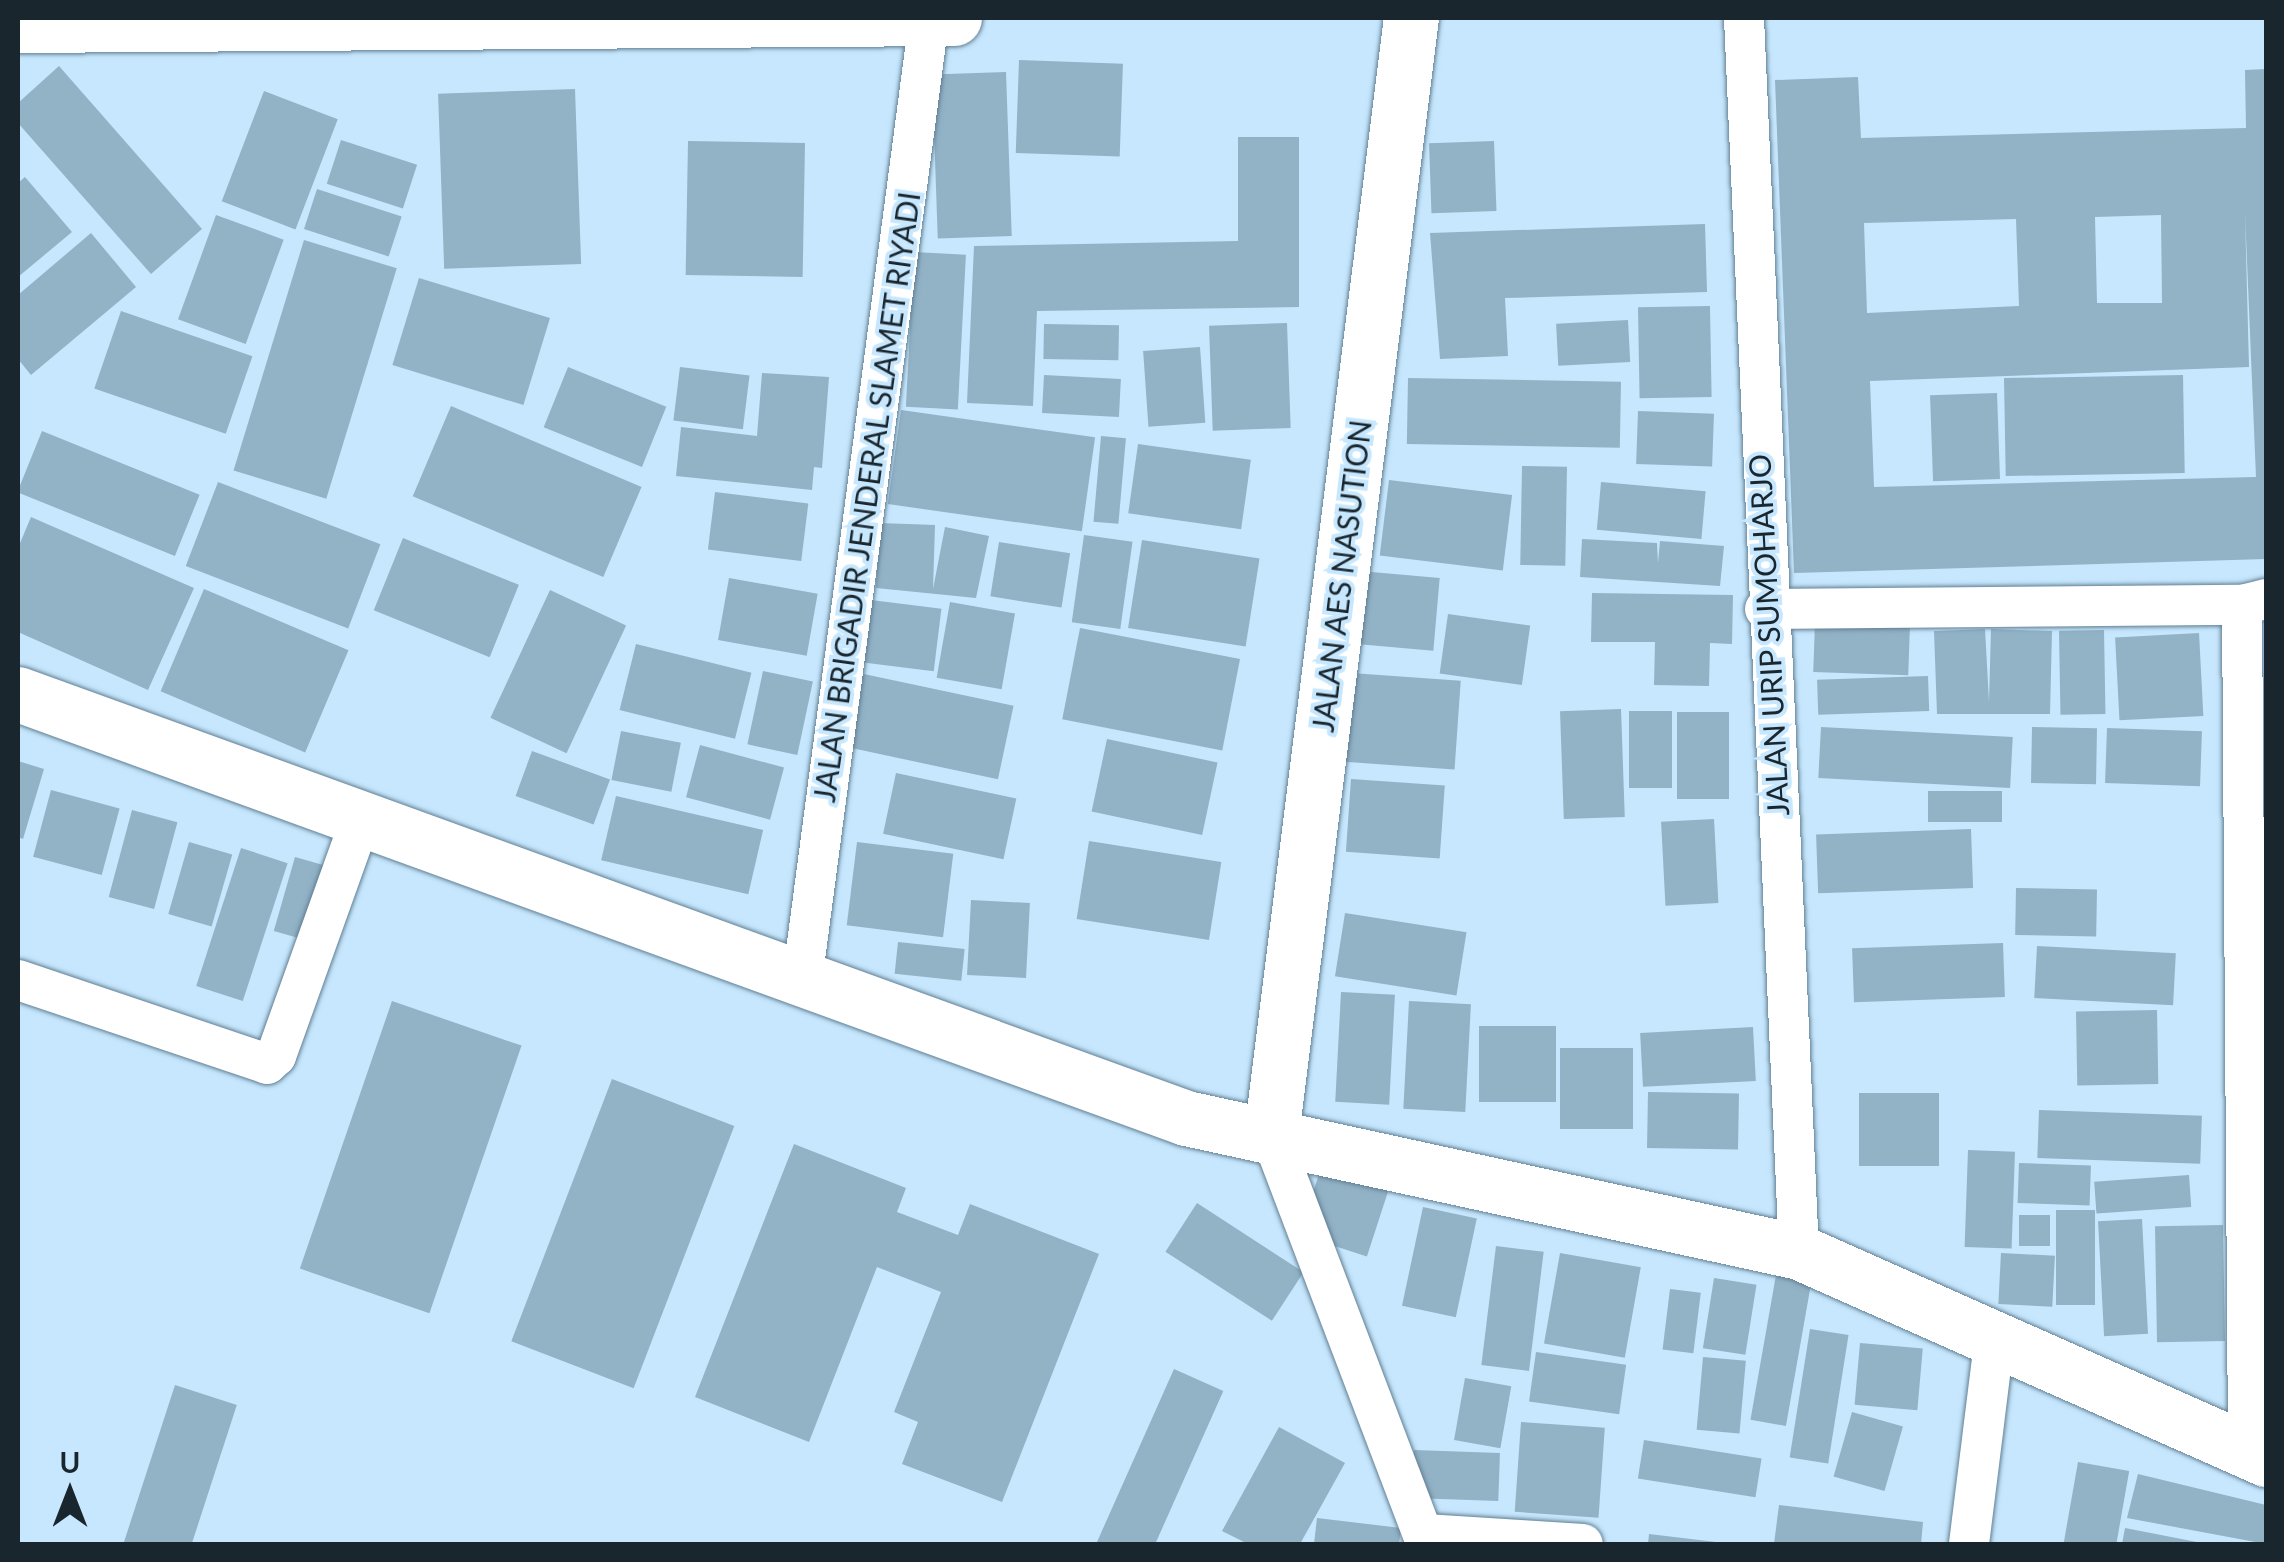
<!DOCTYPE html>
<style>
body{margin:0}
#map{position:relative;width:2284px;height:1562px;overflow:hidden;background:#c6e7fd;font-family:Lato,sans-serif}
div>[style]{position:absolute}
.building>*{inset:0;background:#92b2c6;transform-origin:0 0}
.roads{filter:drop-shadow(0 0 2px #617f93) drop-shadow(0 0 2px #617f93)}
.street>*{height:40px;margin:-20px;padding:0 20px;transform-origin:20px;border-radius:20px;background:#fff}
.secondary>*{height:55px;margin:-27.5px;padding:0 27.5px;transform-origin:27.5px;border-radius:27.5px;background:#fff}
span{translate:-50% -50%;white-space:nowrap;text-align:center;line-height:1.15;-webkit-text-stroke:8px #c6e7fd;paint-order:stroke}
.street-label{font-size:30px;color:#1a262e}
.frame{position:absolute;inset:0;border:20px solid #1a262e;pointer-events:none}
.north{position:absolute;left:20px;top:1442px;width:100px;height:100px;-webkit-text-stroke:8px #c6e7fd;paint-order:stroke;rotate:0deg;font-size:28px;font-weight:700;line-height:40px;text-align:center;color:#1a262e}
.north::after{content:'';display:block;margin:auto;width:35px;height:45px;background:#1a262e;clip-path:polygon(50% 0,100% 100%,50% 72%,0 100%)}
</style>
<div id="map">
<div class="building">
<div style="left:1019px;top:60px;width:104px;height:93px;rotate:2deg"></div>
<div style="clip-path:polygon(59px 66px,202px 229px,151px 274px,18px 123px,18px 103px)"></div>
<div style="clip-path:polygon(evenodd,2266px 69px,2266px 559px,1794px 573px,1775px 80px,1858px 77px,1861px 138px,2246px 128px,2245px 70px,2266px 69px,2245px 213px,2256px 477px,1874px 487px,1870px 381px,2249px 367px,2245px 213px,2266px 69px,2161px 215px,2162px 303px,2097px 303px,2095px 217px,2161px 215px,2266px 69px,2016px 219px,2019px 306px,1867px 313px,1864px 223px,2016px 219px)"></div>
<div style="left:1006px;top:72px;width:164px;height:74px;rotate:88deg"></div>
<div style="left:575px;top:89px;width:175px;height:137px;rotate:88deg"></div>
<div style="left:264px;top:91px;width:79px;height:118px;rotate:21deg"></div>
<div style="clip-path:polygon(1238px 137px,1299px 137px,1299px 307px,1037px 311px,1033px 406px,967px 403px,974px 246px,1238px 241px)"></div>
<div style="left:341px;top:140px;width:80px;height:46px;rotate:18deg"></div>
<div style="left:688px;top:141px;width:117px;height:134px;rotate:1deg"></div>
<div style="left:1494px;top:141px;width:70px;height:65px;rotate:88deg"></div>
<div style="clip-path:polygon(25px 177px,72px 232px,18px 277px,18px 183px)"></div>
<div style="left:317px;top:189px;width:89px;height:42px;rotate:18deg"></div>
<div style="left:216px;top:215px;width:72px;height:111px;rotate:20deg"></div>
<div style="clip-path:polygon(1705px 224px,1707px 292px,1505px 298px,1508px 356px,1440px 359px,1430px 233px)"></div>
<div style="clip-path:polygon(91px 233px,136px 287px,31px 375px,18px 359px,18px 295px)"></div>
<div style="left:304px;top:240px;width:97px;height:241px;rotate:17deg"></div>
<div style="left:914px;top:252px;width:52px;height:155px;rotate:3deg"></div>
<div style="left:419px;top:278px;width:137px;height:91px;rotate:17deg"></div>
<div style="left:1710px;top:306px;width:91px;height:72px;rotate:89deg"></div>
<div style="left:121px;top:311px;width:139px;height:82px;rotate:19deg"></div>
<div style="left:1628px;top:320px;width:42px;height:72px;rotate:87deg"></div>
<div style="left:1287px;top:323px;width:105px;height:78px;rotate:88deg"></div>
<div style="left:1044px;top:324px;width:75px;height:35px;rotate:1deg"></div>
<div style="left:1200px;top:347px;width:76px;height:57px;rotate:86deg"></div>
<div style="left:568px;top:367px;width:106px;height:65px;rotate:22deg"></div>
<div style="left:680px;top:367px;width:70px;height:54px;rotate:7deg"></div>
<div style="clip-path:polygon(762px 373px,829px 377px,822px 468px,814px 467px,812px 490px,676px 476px,681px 427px,757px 436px)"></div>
<div style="left:1044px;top:375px;width:77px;height:38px;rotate:3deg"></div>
<div style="left:2183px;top:375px;width:98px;height:179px;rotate:89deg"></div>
<div style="left:1408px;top:378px;width:213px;height:66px;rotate:1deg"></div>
<div style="left:1997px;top:393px;width:86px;height:67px;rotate:88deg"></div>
<div style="left:451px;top:406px;width:207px;height:98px;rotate:23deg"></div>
<div style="left:901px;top:410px;width:196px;height:95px;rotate:8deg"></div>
<div style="left:1638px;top:411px;width:76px;height:53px;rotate:2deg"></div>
<div style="left:42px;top:431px;width:170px;height:66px;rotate:22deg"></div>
<div style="left:1101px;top:436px;width:25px;height:86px;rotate:5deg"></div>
<div style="left:1138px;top:444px;width:114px;height:70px;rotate:8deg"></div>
<div style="left:1522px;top:466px;width:45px;height:99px;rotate:1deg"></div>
<div style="left:1389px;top:480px;width:124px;height:76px;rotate:7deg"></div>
<div style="left:218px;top:482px;width:174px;height:90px;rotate:21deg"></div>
<div style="left:1601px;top:482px;width:105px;height:48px;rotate:5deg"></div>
<div style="left:715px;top:492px;width:94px;height:58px;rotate:7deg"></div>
<div style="clip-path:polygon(31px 517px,194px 588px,148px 690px,18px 632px,18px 548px)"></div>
<div style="clip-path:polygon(879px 523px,935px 525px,933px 589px,945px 527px,989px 536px,976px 598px,876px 588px)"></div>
<div style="left:1084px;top:535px;width:49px;height:88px;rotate:8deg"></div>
<div style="left:403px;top:538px;width:125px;height:78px;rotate:22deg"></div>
<div style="clip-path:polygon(1582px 539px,1657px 543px,1658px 563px,1660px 541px,1724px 546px,1720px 586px,1580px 577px)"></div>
<div style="left:1142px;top:540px;width:119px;height:89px;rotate:9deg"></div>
<div style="left:999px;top:542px;width:72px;height:55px;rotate:9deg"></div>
<div style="left:1360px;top:571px;width:80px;height:73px;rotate:5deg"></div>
<div style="left:729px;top:578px;width:90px;height:63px;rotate:10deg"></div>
<div style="left:204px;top:589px;width:157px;height:111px;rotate:23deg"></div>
<div style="left:550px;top:590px;width:84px;height:141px;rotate:25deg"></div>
<div style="clip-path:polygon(1592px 593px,1733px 595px,1732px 644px,1710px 643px,1709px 686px,1654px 685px,1655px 642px,1591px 642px)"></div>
<div style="left:863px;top:599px;width:79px;height:63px;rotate:7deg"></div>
<div style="left:950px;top:602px;width:66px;height:77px;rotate:10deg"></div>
<div style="left:1448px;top:614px;width:83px;height:60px;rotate:8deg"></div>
<div style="left:1815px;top:622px;width:95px;height:50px;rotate:2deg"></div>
<div style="left:1080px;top:628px;width:163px;height:93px;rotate:11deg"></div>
<div style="clip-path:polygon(1985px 629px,1989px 702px,1991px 629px,2052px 631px,2050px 714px,1937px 714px,1934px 631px)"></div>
<div style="left:2104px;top:630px;width:84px;height:45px;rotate:89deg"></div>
<div style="left:2199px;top:633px;width:83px;height:84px;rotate:87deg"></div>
<div style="left:636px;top:644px;width:119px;height:68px;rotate:14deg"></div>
<div style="left:763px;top:671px;width:51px;height:75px;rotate:12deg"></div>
<div style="left:859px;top:673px;width:158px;height:75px;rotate:12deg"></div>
<div style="left:1351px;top:673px;width:110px;height:89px;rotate:4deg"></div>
<div style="left:1928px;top:676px;width:35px;height:111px;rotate:88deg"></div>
<div style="left:1621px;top:709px;width:108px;height:61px;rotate:88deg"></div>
<div style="left:1672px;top:711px;width:77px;height:43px;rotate:90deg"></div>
<div style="left:1677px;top:712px;width:52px;height:87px"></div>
<div style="left:1821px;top:727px;width:192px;height:51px;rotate:3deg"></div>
<div style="left:2032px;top:727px;width:65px;height:56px;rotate:1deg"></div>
<div style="left:2107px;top:728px;width:95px;height:55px;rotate:2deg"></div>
<div style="left:621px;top:731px;width:61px;height:50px;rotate:11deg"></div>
<div style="left:1107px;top:739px;width:113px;height:74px;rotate:12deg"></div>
<div style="left:700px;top:745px;width:87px;height:54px;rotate:15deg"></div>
<div style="left:532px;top:751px;width:83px;height:48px;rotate:20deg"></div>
<div style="clip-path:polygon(18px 761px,44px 769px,23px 839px,18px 837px)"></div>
<div style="left:896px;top:773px;width:123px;height:62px;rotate:12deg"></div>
<div style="left:1351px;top:779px;width:94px;height:73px;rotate:4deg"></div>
<div style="left:51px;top:790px;width:71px;height:69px;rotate:15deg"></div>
<div style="left:1928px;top:791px;width:74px;height:31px"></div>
<div style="left:616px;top:796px;width:151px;height:66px;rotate:13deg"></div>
<div style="left:132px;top:810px;width:47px;height:90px;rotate:15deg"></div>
<div style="left:1714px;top:819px;width:84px;height:53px;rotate:87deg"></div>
<div style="left:1971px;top:829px;width:59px;height:155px;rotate:88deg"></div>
<div style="left:1089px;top:841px;width:134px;height:79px;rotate:9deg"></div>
<div style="left:189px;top:842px;width:45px;height:75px;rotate:16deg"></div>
<div style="left:857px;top:842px;width:97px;height:84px;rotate:7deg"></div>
<div style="left:241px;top:848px;width:49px;height:145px;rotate:18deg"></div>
<div style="left:295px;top:857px;width:33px;height:77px;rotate:16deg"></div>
<div style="left:2016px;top:888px;width:81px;height:47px;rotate:1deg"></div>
<div style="left:971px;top:900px;width:59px;height:75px;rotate:3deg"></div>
<div style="left:1345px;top:913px;width:123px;height:64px;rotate:9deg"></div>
<div style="left:898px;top:942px;width:67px;height:32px;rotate:6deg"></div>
<div style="left:2003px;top:943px;width:54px;height:151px;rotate:88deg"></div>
<div style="left:2037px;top:946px;width:139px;height:52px;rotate:3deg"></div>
<div style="left:1341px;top:992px;width:54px;height:110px;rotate:3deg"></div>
<div style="left:392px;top:1001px;width:137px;height:283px;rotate:19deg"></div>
<div style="left:1409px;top:1001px;width:62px;height:108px;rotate:3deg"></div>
<div style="left:2157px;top:1010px;width:74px;height:81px;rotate:89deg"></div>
<div style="left:1479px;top:1026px;width:77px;height:76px"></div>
<div style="left:1753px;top:1027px;width:54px;height:113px;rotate:87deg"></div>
<div style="left:1560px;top:1048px;width:73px;height:81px"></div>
<div style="left:612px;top:1079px;width:131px;height:281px;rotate:21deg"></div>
<div style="left:1648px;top:1092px;width:91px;height:56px;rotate:1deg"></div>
<div style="left:1859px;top:1093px;width:80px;height:73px"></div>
<div style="left:2039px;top:1110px;width:163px;height:48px;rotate:2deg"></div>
<div style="clip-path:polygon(794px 1144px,906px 1188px,897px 1212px,958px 1235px,970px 1204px,1099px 1254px,1002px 1502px,902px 1464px,918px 1422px,894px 1412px,941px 1292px,877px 1267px,809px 1442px,695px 1397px)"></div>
<div style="left:1968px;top:1150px;width:47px;height:97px;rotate:2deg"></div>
<div style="left:2019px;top:1163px;width:72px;height:40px;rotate:2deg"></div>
<div style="left:1321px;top:1168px;width:71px;height:70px;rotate:18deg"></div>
<div style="left:2189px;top:1175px;width:32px;height:95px;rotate:86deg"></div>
<div style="left:1197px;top:1203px;width:127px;height:58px;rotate:33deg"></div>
<div style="left:1423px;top:1207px;width:55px;height:101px;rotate:12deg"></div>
<div style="left:2095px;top:1210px;width:95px;height:39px;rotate:90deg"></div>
<div style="left:2019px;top:1215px;width:31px;height:31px"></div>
<div style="left:2142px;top:1219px;width:115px;height:44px;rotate:87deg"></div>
<div style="left:2223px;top:1225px;width:116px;height:68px;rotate:89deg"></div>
<div style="left:1496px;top:1246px;width:48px;height:120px;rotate:7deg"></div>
<div style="left:1560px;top:1253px;width:82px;height:92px;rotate:10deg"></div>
<div style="left:2001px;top:1253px;width:54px;height:51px;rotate:3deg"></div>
<div style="left:1776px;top:1275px;width:36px;height:147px;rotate:10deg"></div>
<div style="left:1714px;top:1278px;width:43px;height:71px;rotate:9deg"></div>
<div style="left:1670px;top:1289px;width:31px;height:61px;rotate:7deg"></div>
<div style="left:1810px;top:1329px;width:39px;height:130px;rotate:9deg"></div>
<div style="left:1860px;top:1343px;width:63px;height:62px;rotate:5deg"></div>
<div style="left:1536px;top:1352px;width:91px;height:50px;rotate:8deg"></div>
<div style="left:1703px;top:1357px;width:43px;height:73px;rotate:5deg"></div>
<div style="left:1174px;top:1369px;width:54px;height:192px;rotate:24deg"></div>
<div style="left:1465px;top:1378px;width:47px;height:63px;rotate:10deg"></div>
<div style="left:175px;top:1385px;width:65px;height:168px;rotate:18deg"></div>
<div style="left:1852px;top:1412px;width:53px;height:67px;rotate:16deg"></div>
<div style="left:1521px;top:1422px;width:84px;height:90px;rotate:4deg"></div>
<div style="clip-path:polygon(1279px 1427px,1345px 1463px,1300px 1544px,1248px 1544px,1222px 1531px)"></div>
<div style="left:1644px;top:1440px;width:119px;height:39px;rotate:9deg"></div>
<div style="left:1414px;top:1450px;width:86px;height:48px;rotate:2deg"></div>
<div style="left:2078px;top:1462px;width:52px;height:84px;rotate:10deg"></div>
<div style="clip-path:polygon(2138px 1474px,2266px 1505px,2266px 1544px,2127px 1518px)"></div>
<div style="clip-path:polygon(1779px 1505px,1923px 1522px,1921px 1544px,1774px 1544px)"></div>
<div style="clip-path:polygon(1317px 1518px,1401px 1528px,1399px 1544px,1314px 1544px)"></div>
<div style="clip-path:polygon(2125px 1528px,2202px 1543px,2201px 1544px,2122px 1544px)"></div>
<div style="clip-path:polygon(1649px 1534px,1716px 1542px,1716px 1544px,1648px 1544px)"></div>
</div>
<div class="roads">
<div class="street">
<div style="left:1744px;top:18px;width:1235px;rotate:87.45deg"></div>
<div style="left:2242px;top:605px;width:845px;rotate:89.59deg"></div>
<div style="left:1765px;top:609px;width:477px;rotate:-0.5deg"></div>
<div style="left:2242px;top:605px;width:25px;rotate:-14deg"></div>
<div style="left:803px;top:974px;width:963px;rotate:-82.48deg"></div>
<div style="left:18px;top:980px;width:263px;rotate:18.6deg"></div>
<div style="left:267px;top:1064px;width:12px;rotate:-42deg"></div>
<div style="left:276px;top:1056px;width:249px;rotate:-70.3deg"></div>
<div style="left:1271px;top:1135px;width:437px;rotate:69.2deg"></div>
<div style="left:1425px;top:1534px;width:158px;rotate:3.6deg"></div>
<div style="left:1969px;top:1544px;width:210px;rotate:-82.9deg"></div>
</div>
<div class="secondary">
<div style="left:18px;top:25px;width:936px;rotate:-0.43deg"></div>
<div style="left:18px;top:694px;width:1243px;rotate:19.95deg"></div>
<div style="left:1186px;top:1118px;width:627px;rotate:12.33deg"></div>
<div style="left:1799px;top:1252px;width:511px;rotate:23.91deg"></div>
<div style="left:1271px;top:1135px;width:1126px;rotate:-82.86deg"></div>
</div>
</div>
<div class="street-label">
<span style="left:866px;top:497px;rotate:-82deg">JALAN BRIGADIR JENDERAL SLAMET RIYADI</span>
<span style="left:1341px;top:576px;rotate:-83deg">JALAN AES NASUTION</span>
<span style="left:1768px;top:635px;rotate:-93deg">JALAN URIP SUMOHARJO</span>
</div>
<div class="frame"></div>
<div class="north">U</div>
</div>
